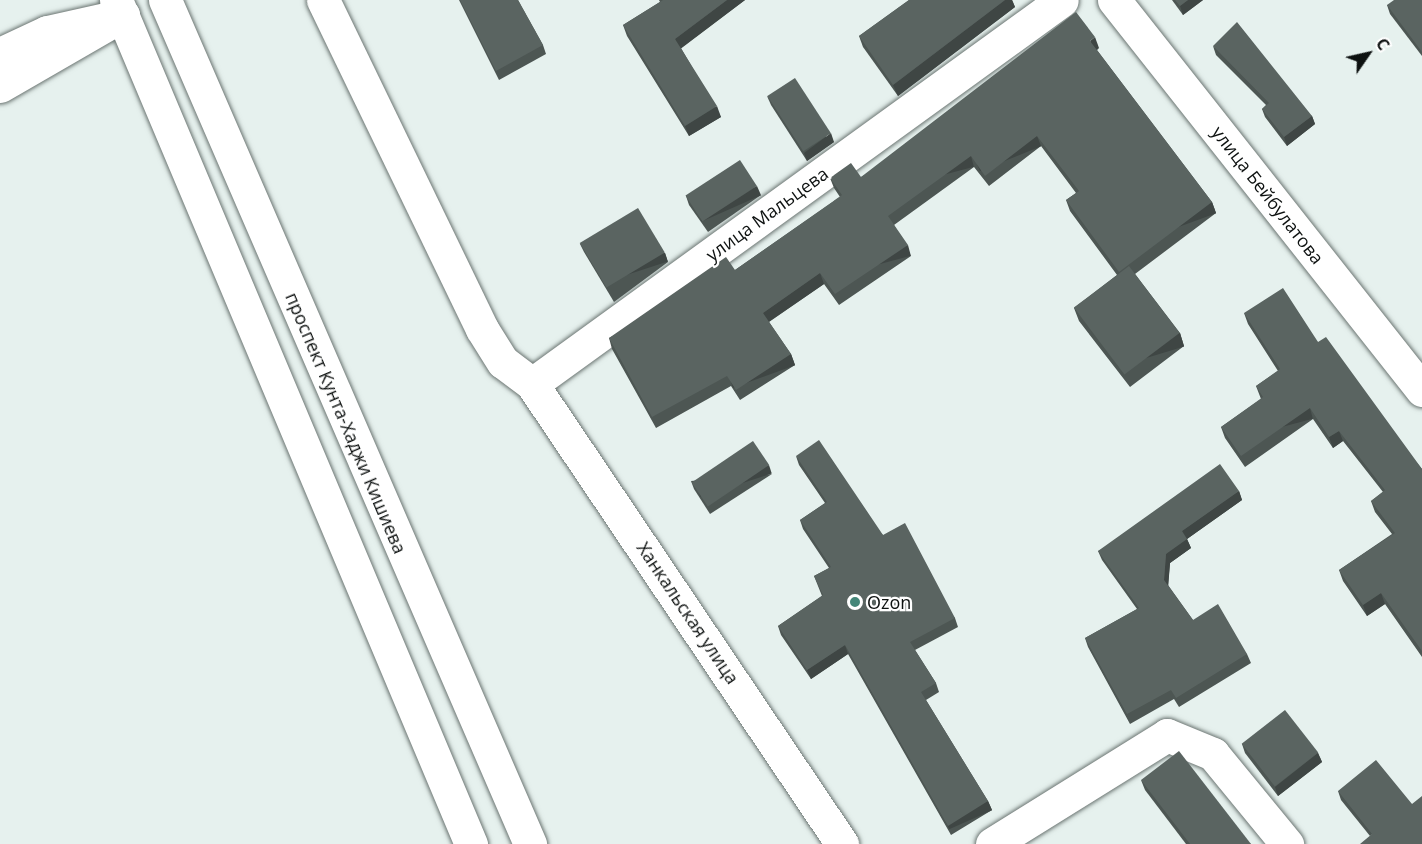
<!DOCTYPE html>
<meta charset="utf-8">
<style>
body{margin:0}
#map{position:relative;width:1422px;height:844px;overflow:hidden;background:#e6f1ee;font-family:"Open Sans",sans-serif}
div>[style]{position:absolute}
.roads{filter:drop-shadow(0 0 2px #6b7572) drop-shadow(0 0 2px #6b7572)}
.minor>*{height:33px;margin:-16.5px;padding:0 16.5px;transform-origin:16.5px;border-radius:16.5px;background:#fff}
.major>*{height:33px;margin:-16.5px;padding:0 16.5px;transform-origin:16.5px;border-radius:16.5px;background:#fff}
.wall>*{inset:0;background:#4d5653}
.shaded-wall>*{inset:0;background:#3f4644;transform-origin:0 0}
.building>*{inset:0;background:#5a6461;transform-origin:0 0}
.dots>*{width:16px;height:16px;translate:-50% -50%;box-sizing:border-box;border:3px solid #fff;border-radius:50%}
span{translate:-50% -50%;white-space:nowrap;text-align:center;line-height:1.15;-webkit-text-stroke:4.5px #fff;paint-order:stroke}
.street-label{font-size:18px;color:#0d1110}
.poi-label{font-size:18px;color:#0d1110}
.left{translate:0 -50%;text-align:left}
.north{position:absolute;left:1338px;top:24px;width:60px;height:60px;-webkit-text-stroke:4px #fff;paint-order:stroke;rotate:56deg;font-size:16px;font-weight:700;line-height:24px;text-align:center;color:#0d1110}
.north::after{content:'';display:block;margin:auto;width:21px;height:27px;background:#0d1110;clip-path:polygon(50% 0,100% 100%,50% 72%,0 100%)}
</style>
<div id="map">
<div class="roads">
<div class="minor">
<div style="left:323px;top:0;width:365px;rotate:64.2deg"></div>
<div style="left:482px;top:329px;width:39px;rotate:58deg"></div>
<div style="left:503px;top:362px;width:36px;rotate:37deg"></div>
<div style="left:532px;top:384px;width:654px;rotate:-35.92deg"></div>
<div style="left:1114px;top:0;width:497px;rotate:51.7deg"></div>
<div style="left:0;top:54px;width:52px;rotate:-25.1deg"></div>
<div style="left:47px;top:32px;width:78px;rotate:-12.6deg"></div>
<div style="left:123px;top:15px;width:142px;rotate:150deg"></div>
<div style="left:532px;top:384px;width:555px;rotate:56.02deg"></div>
<div style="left:992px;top:844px;width:206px;rotate:-31.9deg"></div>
<div style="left:1167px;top:735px;width:50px;rotate:22.4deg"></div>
<div style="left:1213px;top:754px;width:117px;rotate:50.6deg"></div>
</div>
<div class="major">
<div style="left:116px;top:0;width:916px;rotate:67.19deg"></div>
<div style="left:165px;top:0;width:920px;rotate:66.61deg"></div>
</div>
</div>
<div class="wall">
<div style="clip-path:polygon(459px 0,518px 0,543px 45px,546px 54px,499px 80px)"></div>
<div style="clip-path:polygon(659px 0,745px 0,681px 48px,721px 117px,689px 136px,627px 36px,623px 25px,660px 2px)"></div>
<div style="clip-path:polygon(909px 0,1012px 0,1015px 7px,898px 96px,863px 47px,859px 36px)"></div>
<div style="clip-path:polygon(1172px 0,1203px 0,1183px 15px)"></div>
<div style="clip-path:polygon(1422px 0,1422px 56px,1390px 14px,1387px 5px)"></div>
<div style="clip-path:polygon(1213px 46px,1312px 116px,1315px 124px,1287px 146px,1265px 117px,1262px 109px,1266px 105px,1216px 55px)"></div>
<div style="clip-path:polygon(1099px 48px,1097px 50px,1212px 202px,1216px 213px,1135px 274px,1180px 333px,1184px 346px,1130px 387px,1079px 321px,1074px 308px,1117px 275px,1070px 211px,1066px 200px,1076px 193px,1041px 146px,989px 186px,974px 167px,894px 225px,911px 256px,839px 305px,824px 284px,769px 322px,791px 354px,795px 365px,740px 400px,731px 386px,656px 428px,612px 349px,609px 338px,735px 270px,840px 197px,834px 188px,830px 178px,861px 177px)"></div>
<div style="clip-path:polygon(767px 96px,834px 142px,807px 161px,771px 105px)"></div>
<div style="clip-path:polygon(761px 195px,708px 232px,689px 205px,686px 196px)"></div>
<div style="clip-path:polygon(580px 244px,665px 253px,668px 262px,614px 302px,584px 252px)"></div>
<div style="clip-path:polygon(1244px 313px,1318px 342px,1422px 469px,1422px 657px,1385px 604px,1367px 616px,1343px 581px,1339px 570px,1392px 534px,1375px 512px,1371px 501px,1383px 492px,1343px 441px,1333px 448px,1313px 419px,1245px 467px,1225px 438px,1221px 427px,1261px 399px,1256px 386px,1278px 371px,1248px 324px)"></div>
<div style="clip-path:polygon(796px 456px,883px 535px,955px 618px,958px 627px,915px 650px,936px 683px,939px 692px,926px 700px,988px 801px,992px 810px,951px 835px,848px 654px,811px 679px,781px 635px,778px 626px,822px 596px,814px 576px,829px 568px,803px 529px,800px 520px,825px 503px,799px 465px)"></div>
<div style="clip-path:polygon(772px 474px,710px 514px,694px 489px,691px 481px)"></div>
<div style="clip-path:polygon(1239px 491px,1242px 500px,1187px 539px,1191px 548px,1170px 563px,1168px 585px,1193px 620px,1247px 654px,1251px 663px,1179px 707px,1174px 699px,1130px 724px,1088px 647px,1085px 638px,1137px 609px,1102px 560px,1098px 551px)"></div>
<div style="clip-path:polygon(1242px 744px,1318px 753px,1322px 762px,1278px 796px,1245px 753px)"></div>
<div style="clip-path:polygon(1141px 780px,1251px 844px,1186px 844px,1145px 790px)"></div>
<div style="clip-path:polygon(1338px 791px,1412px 804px,1370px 836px,1341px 800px)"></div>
</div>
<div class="shaded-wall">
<div style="clip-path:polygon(727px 0,745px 0,679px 50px,675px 39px)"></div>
<div style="clip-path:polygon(1005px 0,1012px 0,1015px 7px,898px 96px,893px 85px)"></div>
<div style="clip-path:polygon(1188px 0,1203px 0,1183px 15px,1180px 6px)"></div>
<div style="clip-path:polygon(1095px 37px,1099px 48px,1094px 52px,1090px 41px)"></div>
<div style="clip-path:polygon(717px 106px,721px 117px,689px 136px,685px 126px)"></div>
<div style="clip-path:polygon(1312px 116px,1315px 124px,1287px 146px,1284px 137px)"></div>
<div style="clip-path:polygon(831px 133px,834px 142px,807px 161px,804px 153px)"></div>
<div style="left:1037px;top:136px;width:11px;height:66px;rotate:68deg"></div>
<div style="left:971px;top:156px;width:11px;height:102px;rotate:75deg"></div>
<div style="left:757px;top:186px;width:10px;height:65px;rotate:66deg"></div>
<div style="left:1212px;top:202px;width:12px;height:116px;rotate:70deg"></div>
<div style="left:908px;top:245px;width:11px;height:88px;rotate:75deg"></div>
<div style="left:665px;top:253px;width:9px;height:67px;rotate:72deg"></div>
<div style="clip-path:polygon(820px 273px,824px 284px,767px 323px,763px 313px)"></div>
<div style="left:1180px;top:333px;width:14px;height:69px;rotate:73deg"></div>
<div style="left:791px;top:354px;width:12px;height:66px;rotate:70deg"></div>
<div style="left:1310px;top:408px;width:11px;height:84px;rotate:75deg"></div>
<div style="clip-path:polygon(1339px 431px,1343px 441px,1333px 448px,1329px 437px)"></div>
<div style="left:769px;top:465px;width:9px;height:75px;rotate:72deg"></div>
<div style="clip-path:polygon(1239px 491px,1242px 500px,1187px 539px,1191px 548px,1170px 563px,1168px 589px,1164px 580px,1166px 554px,1182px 531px)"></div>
<div style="clip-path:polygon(1381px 593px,1385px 604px,1367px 616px,1363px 605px)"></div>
<div style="clip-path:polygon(845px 645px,848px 654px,811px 679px,807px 670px)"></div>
<div style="clip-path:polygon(1318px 753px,1322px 762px,1278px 796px,1275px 787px)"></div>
<div style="left:988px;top:801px;width:10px;height:47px;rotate:66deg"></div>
</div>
<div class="building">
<div style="clip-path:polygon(460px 0,518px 0,543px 45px,496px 71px)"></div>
<div style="clip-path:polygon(663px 0,727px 0,675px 39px,717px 106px,685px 126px,623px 25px)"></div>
<div style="clip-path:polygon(909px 0,1005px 0,893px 85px,859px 36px)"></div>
<div style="clip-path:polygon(1175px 0,1188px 0,1180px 6px)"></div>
<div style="clip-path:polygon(1394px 0,1422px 0,1422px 52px,1387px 5px)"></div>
<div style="clip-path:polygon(1076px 12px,1095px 37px,1090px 41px,1212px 202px,1119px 272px,1066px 200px,1079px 191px,1037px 136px,985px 176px,971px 156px,888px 216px,908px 245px,835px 294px,820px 273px,763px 313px,791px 354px,736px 390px,727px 376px,652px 417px,609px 338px,726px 257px,735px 270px,842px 195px,830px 178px,851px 163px,861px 177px)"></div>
<div style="clip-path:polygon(1237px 22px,1312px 116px,1284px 137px,1262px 109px,1269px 103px,1213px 46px)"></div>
<div style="left:795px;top:78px;width:66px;height:33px;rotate:57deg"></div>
<div style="left:740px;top:160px;width:31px;height:65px;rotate:57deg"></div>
<div style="left:638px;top:208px;width:52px;height:68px;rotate:59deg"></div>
<div style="left:1129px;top:266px;width:84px;height:69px;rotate:53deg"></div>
<div style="clip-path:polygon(1283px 288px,1318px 342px,1326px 337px,1422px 469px,1422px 651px,1381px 593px,1363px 605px,1339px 570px,1395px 533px,1371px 501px,1385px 490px,1339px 431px,1329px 437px,1310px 408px,1241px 456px,1221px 427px,1263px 397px,1256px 386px,1280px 369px,1244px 313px)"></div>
<div style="clip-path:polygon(819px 440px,883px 535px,905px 523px,955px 618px,910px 642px,936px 683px,921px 692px,988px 801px,948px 826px,845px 645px,807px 670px,778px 626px,823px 595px,814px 576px,831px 567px,800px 520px,827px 502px,796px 456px)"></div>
<div style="left:753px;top:441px;width:29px;height:74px;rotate:56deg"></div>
<div style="clip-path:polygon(1220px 464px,1239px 491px,1182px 531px,1187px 539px,1166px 554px,1164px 580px,1193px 620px,1218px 604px,1247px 654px,1176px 698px,1171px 690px,1127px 714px,1085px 638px,1139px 608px,1098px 551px)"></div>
<div style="left:1285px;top:710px;width:54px;height:55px;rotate:52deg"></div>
<div style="clip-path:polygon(1179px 751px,1251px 844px,1190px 844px,1141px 780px)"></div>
<div style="clip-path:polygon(1376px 760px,1412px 804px,1422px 796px,1422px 844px,1360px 844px,1372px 834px,1338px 791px)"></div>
</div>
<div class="dots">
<div style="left:855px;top:602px;background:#448678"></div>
</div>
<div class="street-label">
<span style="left:1268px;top:195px;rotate:52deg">улица Бейбулатова</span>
<span style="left:767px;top:214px;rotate:-36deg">улица Мальцева</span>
<span style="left:346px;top:423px;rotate:67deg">проспект Кунта-Хаджи Кишиева</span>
<span style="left:688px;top:613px;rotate:56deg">Ханкальская улица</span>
</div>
<div class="poi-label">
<span class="left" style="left:867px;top:602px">Ozon</span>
</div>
<div class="north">С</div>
</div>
